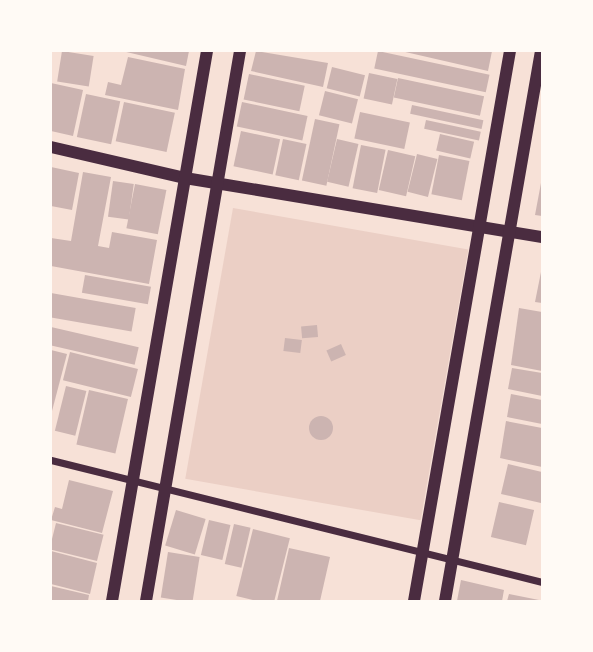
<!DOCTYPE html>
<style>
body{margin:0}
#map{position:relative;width:593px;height:652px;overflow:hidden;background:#f7e1d7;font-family:"Roboto Condensed",sans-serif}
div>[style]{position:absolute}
.green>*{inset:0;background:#ebcfc5;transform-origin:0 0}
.building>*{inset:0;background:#ccb4b1;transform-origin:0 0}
.round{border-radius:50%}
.minor>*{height:7px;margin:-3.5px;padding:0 3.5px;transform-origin:3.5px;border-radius:3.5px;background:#4a2c40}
.tertiary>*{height:12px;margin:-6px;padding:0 6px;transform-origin:6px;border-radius:6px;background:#4a2c40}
span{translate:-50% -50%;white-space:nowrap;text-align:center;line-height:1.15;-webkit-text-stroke:7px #fffaf5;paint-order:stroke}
.frame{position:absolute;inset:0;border:52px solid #fffaf5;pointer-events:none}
</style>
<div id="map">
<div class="green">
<div style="left:233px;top:208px;width:239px;height:275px;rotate:10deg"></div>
</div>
<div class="building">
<div style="left:62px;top:51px;width:32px;height:31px;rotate:9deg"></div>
<div style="clip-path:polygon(122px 51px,189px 51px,186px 66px)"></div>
<div style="clip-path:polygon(256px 51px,328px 63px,323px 87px,251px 71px)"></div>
<div style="left:378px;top:51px;width:114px;height:18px;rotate:12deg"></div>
<div style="clip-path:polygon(401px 51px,492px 51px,488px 71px)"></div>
<div style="clip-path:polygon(128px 57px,185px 69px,178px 110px,105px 95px,108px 82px,121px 85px)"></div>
<div style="left:332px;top:67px;width:34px;height:22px;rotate:14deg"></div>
<div style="left:369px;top:73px;width:29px;height:26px;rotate:12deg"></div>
<div style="left:249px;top:74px;width:57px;height:26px;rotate:12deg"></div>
<div style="left:398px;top:78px;width:88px;height:20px;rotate:12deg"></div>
<div style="clip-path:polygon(51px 83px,83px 90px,73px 136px,51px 131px)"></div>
<div style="left:325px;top:91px;width:34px;height:25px;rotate:14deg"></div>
<div style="left:86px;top:94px;width:35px;height:44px;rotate:12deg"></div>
<div style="left:124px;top:102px;width:52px;height:40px;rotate:12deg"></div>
<div style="left:242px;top:102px;width:67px;height:25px;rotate:12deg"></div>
<div style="left:412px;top:105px;width:73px;height:9px;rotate:12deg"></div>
<div style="left:360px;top:112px;width:51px;height:27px;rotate:12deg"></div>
<div style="left:315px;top:119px;width:25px;height:63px;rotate:12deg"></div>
<div style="left:426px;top:120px;width:56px;height:9px;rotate:12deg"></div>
<div style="left:241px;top:131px;width:40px;height:36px;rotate:12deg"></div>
<div style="left:440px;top:134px;width:35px;height:17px;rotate:13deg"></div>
<div style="left:283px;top:139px;width:24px;height:37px;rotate:12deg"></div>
<div style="left:337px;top:139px;width:22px;height:44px;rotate:13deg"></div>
<div style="left:361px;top:145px;width:25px;height:44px;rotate:11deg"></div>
<div style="left:388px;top:150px;width:28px;height:41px;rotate:13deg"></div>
<div style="left:417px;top:154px;width:21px;height:39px;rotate:14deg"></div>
<div style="left:439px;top:155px;width:31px;height:40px;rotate:11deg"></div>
<div style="clip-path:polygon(51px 167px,79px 173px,72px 210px,51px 206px)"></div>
<div style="clip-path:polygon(83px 172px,111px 177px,98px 246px,109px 248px,112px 232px,157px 240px,149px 284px,51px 266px,51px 238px,71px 241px)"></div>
<div style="left:113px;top:181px;width:21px;height:36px;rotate:8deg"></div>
<div style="clip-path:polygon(541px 183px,542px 183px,542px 216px,535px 215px)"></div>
<div style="left:135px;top:184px;width:32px;height:45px;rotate:11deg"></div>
<div style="clip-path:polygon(541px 272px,542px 272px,542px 303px,535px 302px)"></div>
<div style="left:85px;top:275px;width:67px;height:18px;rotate:10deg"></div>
<div style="left:51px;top:293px;width:86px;height:24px;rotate:10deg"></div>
<div style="clip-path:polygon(519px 308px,542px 312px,542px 371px,511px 365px)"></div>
<div style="left:317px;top:325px;width:12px;height:16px;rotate:85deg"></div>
<div style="left:51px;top:327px;width:90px;height:18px;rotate:13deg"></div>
<div style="left:285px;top:338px;width:17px;height:13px;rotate:7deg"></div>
<div style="left:341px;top:344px;width:12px;height:16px;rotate:66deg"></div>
<div style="clip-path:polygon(51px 350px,67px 354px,52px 411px,51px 411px)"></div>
<div style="left:70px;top:352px;width:70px;height:29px;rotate:14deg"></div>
<div style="clip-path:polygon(512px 368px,542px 373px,542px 396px,508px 389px)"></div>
<div style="left:66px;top:386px;width:21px;height:46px;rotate:14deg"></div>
<div style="left:89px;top:390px;width:40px;height:56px;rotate:13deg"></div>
<div style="clip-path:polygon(511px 394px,542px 400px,542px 424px,507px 417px)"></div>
<div class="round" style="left:309px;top:416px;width:24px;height:24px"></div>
<div style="clip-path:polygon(506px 421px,542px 428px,542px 467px,500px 458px)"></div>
<div style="clip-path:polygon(508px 464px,542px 472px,541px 503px,501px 494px)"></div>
<div style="clip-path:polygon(69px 480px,113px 491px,102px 533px,51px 520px,55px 507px,62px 509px)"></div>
<div style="left:499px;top:502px;width:36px;height:36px;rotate:13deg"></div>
<div style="left:176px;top:510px;width:31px;height:37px;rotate:17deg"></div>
<div style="left:209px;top:520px;width:22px;height:36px;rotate:13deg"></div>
<div style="left:56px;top:523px;width:49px;height:27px;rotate:14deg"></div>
<div style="left:234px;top:524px;width:17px;height:41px;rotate:13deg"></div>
<div style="left:253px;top:529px;width:38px;height:69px;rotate:14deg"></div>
<div style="clip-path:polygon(289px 548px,330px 557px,320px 601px,277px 601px)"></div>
<div style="clip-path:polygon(51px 551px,97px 563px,90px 594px,51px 584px)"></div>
<div style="left:168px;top:552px;width:32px;height:46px;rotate:9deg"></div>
<div style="clip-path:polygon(461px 580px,504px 590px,502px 601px,457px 601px)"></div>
<div style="clip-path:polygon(51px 586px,89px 595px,88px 601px,51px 601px)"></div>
<div style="clip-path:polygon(509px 594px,539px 600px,538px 601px,507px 601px)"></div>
</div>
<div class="minor">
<div style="left:51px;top:460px;width:506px;rotate:13.95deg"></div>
</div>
<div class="tertiary">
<div style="left:51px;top:147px;width:138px;rotate:13deg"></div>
<div style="left:185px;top:178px;width:362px;rotate:9.4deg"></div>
<div style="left:112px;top:601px;width:558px;rotate:-80.2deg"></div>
<div style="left:146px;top:601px;width:558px;rotate:-80.3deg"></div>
<div style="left:414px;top:601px;width:558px;rotate:-80.1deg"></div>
<div style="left:445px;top:601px;width:558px;rotate:-80.1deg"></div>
</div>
<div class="frame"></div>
</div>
